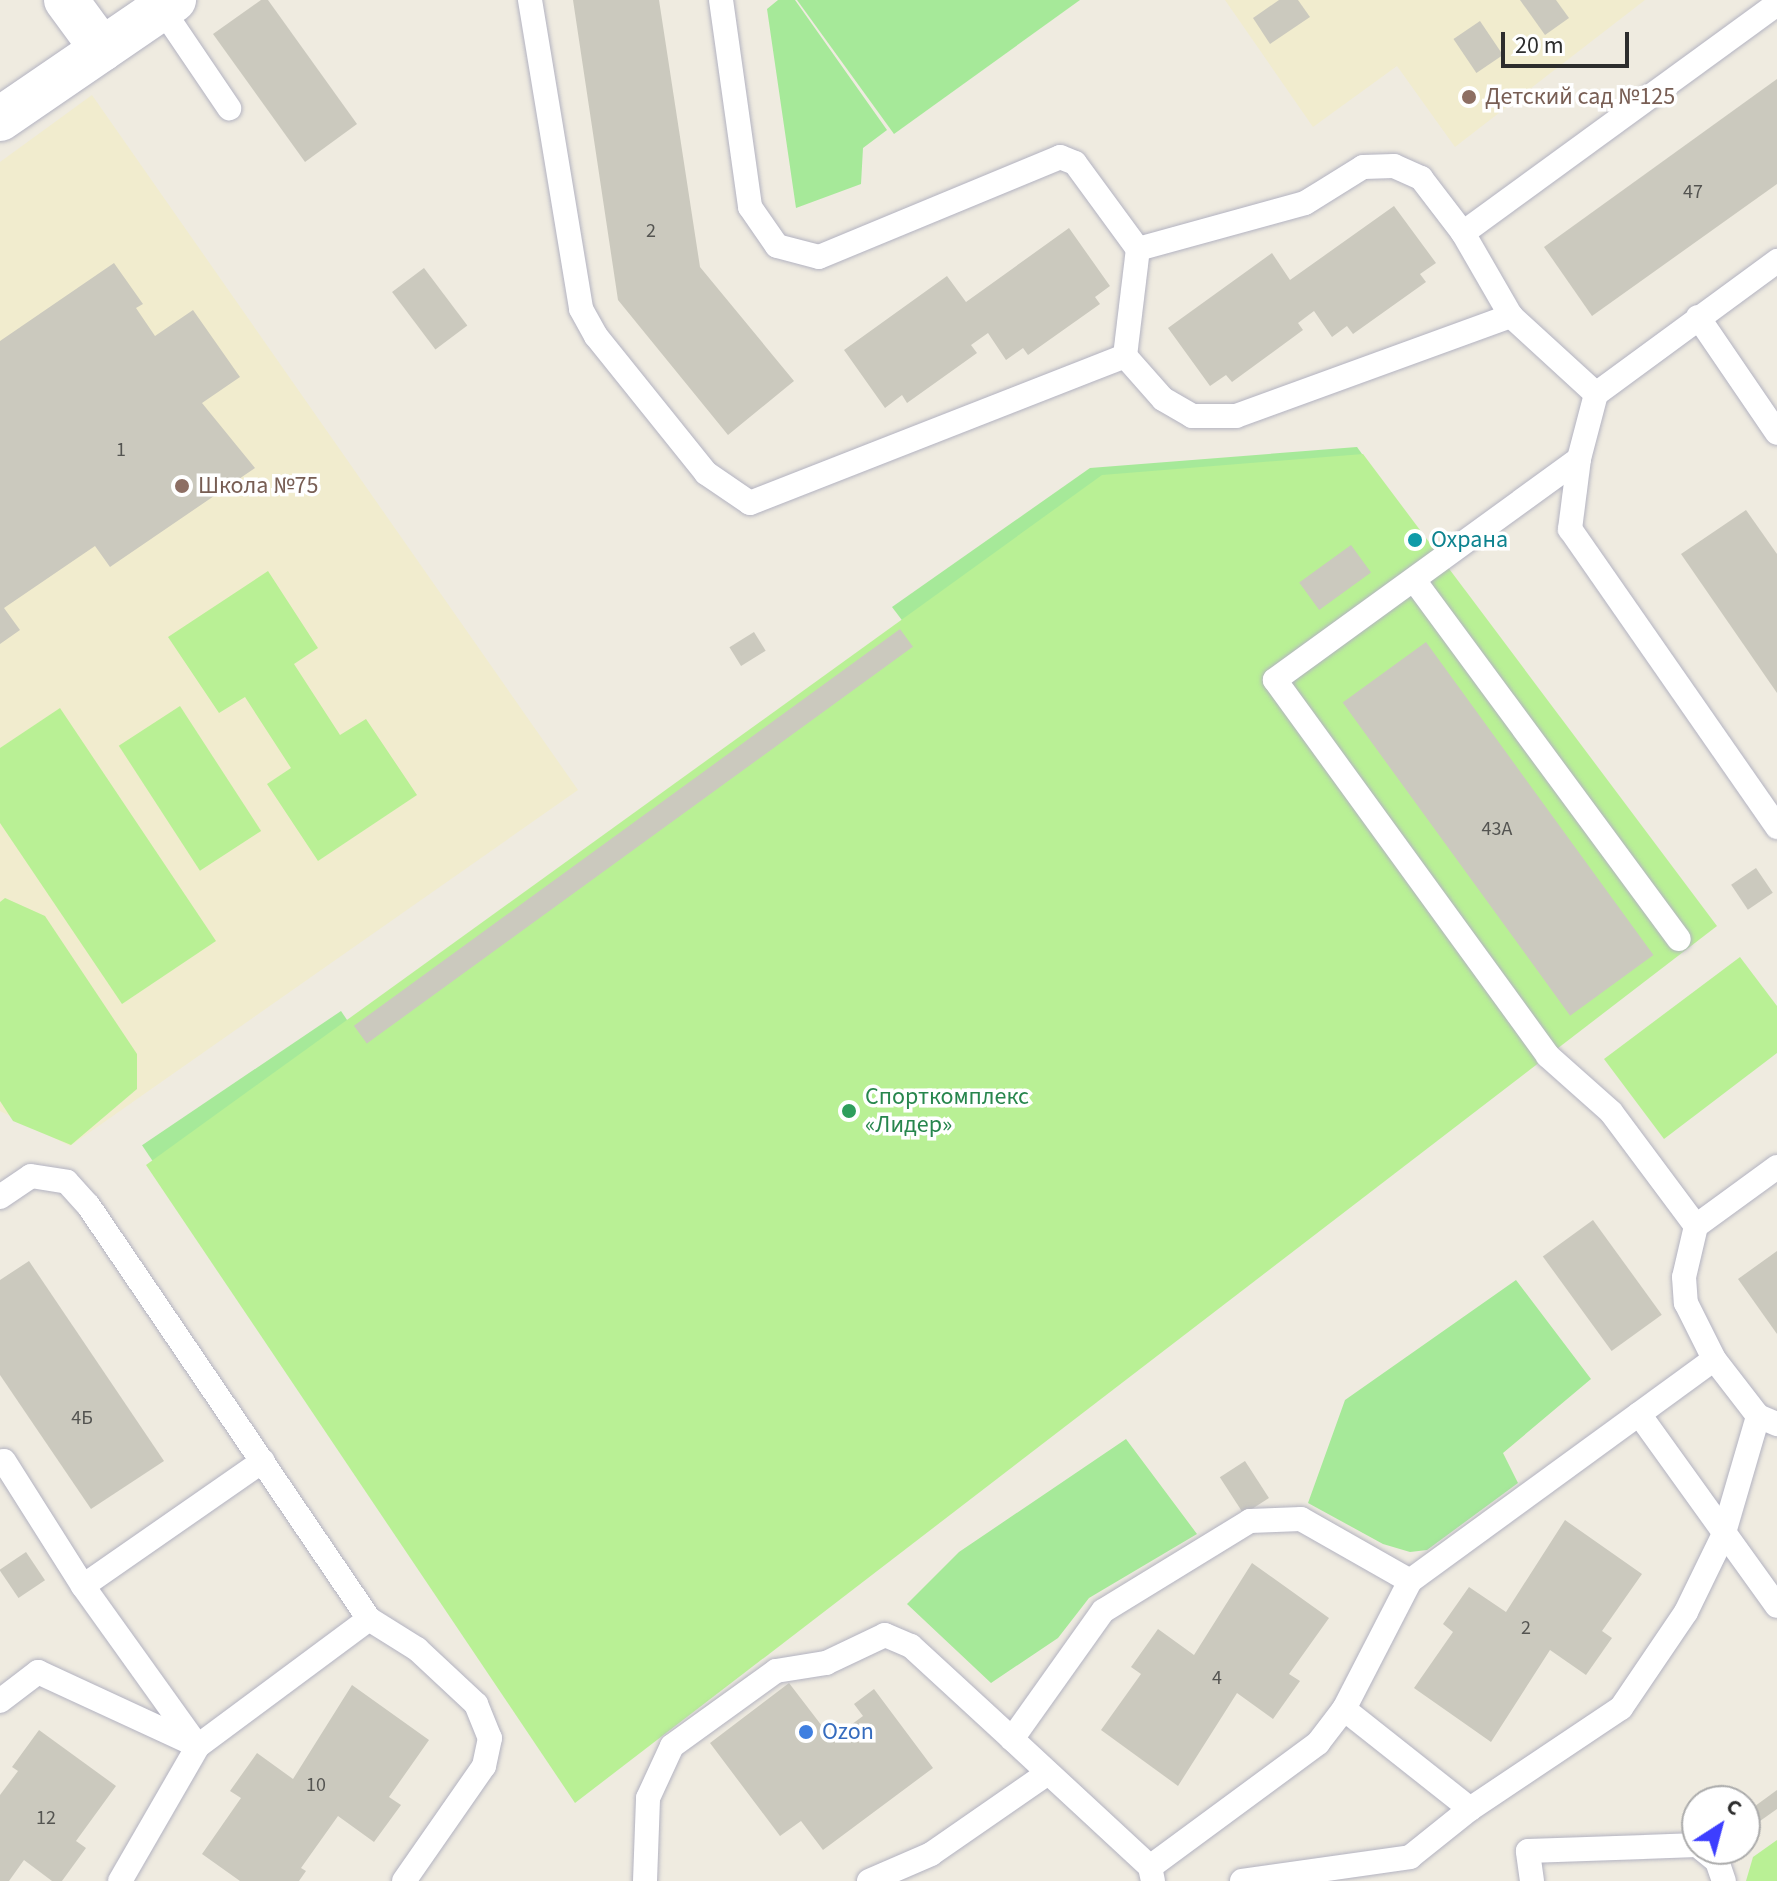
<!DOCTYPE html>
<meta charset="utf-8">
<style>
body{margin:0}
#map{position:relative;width:1777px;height:1881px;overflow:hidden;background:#efebe0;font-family:"Source Sans 3",sans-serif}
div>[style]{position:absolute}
.education>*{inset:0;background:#f1ecce}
.green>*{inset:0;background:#a6e999;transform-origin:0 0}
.pitch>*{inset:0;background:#b9f095;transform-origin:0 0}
.building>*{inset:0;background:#cbc9be;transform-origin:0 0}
.roads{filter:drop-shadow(0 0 2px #b3b3c1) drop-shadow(0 0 2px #b3b3c1)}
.service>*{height:24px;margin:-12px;padding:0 12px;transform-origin:12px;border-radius:12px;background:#fff}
.minor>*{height:44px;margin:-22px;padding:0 22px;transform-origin:22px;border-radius:22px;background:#fff}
.dots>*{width:22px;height:22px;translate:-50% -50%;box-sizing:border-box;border:4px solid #fff;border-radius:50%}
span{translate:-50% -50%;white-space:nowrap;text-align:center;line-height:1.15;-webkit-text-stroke:7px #fff;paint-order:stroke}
.number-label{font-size:20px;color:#545451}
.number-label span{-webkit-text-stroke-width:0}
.education-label{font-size:24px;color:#785e54}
.left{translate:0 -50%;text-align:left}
.culture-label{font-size:24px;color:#0d838f}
.leisure-label{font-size:24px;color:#27864d}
.shop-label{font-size:24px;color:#366cbe}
.north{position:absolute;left:1681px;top:1785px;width:80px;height:80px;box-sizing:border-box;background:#fff;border:2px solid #ababab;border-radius:50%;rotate:36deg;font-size:22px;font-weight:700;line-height:32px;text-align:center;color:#2d2d2d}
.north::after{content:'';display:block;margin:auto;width:28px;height:36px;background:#3d3eff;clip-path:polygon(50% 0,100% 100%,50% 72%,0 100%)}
.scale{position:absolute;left:1501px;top:32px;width:128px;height:36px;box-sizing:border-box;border:4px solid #2d2d2d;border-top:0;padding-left:10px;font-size:24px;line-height:28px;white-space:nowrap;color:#2d2d2d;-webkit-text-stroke:6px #fff;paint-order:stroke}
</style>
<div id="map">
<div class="education">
<div style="clip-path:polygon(1225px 0,1645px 0,1455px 147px,1397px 66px,1313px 127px)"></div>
<div style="clip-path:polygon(92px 95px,578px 790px,70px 1146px,0 1111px,0 162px)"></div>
</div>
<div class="green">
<div style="clip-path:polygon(778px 0,795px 0,887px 130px,863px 148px,861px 184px,796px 208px,767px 9px)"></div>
<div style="clip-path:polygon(797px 0,1080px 0,894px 134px)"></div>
<div style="clip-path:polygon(1357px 447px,1417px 530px,920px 644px,892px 607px,1090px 468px)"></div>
<div style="left:341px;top:1011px;width:34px;height:240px;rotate:56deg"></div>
<div style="clip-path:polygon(1516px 1280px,1591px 1379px,1503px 1453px,1518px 1483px,1427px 1550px,1410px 1552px,1383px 1544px,1308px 1503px,1345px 1400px)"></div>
<div style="clip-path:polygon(1126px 1439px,1197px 1534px,1089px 1598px,1058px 1638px,991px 1683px,907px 1604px,959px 1552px)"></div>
</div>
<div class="pitch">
<div style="clip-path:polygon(1363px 454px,1717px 926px,575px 1803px,146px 1165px,1102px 475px)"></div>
<div style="clip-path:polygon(268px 571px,318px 648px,294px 664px,340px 735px,366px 719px,417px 795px,318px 861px,267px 784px,291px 768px,245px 697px,219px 713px,168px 637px)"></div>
<div style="left:180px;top:706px;width:149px;height:73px;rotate:57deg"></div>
<div style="clip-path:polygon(60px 708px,216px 941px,122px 1004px,0 823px,0 748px)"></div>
<div style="clip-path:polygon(5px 898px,45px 916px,137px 1054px,137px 1089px,71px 1145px,13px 1121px,0 1101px,0 902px)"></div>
<div style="clip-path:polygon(1740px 957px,1777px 1006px,1777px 1053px,1664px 1139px,1604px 1059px)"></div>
<div style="clip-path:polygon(1777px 1840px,1777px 1881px,1746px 1881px,1753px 1857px)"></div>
</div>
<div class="building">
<div style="clip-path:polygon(261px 0,268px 0,357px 124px,305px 162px,213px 34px)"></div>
<div style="clip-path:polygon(573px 0,659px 0,700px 267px,794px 381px,728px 435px,618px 300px)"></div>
<div style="clip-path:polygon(1279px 0,1298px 0,1310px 17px,1270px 44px,1253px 18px)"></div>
<div style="clip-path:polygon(1520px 0,1556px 0,1569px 18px,1545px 35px)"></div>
<div style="left:1480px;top:21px;width:41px;height:32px;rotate:56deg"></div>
<div style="clip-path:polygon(1777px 79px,1777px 184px,1592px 316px,1544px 247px)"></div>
<div style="clip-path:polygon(1394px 206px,1436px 263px,1420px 274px,1426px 282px,1353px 334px,1347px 326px,1332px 337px,1314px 311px,1298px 323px,1303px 330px,1232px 382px,1226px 375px,1210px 386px,1168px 328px,1272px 253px,1290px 280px)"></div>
<div style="clip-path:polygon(1069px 228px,1110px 286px,1095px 297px,1100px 304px,1028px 355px,1023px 348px,1006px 360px,988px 333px,971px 345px,977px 353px,907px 403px,902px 395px,885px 408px,844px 350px,947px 276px,966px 302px)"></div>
<div style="clip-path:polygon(114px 263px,143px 304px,136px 308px,155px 336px,193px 310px,240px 377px,202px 403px,255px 468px,110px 567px,95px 546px,4px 608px,20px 630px,0 644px,0 341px)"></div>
<div style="left:424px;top:268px;width:72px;height:40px;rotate:53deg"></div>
<div style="clip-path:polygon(1746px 510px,1777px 554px,1777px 693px,1681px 554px)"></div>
<div style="left:1419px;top:531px;width:10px;height:17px;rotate:53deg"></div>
<div style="left:1351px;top:545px;width:34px;height:64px;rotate:54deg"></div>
<div style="left:900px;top:629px;width:22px;height:675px;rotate:54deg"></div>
<div style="left:754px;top:632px;width:22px;height:29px;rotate:58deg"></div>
<div style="left:1426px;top:642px;width:387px;height:103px;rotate:54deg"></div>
<div style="left:1756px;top:868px;width:30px;height:30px;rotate:56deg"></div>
<div style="left:1593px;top:1220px;width:117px;height:62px;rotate:54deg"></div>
<div style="clip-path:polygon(1777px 1251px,1777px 1334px,1738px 1279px)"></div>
<div style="clip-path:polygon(29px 1261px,164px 1461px,91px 1509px,0 1375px,0 1280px)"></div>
<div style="left:1245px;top:1461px;width:44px;height:30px;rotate:57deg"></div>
<div style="clip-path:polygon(1565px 1520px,1642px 1574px,1602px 1631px,1612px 1638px,1586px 1675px,1550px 1650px,1491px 1742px,1414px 1688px,1453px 1632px,1443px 1624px,1469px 1587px,1506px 1612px)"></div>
<div style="left:26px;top:1552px;width:34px;height:32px;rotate:56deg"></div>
<div style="clip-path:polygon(1252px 1563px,1329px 1618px,1289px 1674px,1300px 1681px,1273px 1719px,1237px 1693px,1178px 1786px,1101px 1730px,1141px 1674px,1131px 1667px,1158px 1629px,1194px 1655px)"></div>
<div style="clip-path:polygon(789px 1683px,832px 1739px,863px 1716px,854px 1704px,874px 1689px,933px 1768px,823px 1850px,801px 1821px,780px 1836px,710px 1743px)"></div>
<div style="clip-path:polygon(352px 1685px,429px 1740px,389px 1797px,401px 1805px,374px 1842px,338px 1816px,301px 1868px,306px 1871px,299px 1881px,240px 1881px,202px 1854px,241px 1798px,230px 1791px,257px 1753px,293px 1779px)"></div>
<div style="clip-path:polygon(39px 1730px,116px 1786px,76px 1841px,86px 1848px,62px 1881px,52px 1881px,24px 1860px,9px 1881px,0 1881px,0 1795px,18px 1771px,12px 1767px)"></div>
<div style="clip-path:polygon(1777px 1790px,1777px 1809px,1760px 1821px,1751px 1809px)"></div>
</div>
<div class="roads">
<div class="service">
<div style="left:530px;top:0;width:313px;rotate:80.6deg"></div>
<div style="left:581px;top:309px;width:31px;rotate:61deg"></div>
<div style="left:596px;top:336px;width:176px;rotate:51.2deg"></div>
<div style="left:706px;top:473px;width:53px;rotate:34.3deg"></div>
<div style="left:750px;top:503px;width:403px;rotate:-21.4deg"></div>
<div style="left:1125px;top:356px;width:57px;rotate:48.5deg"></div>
<div style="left:1163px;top:399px;width:34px;rotate:30deg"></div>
<div style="left:1192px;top:416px;width:44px"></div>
<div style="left:1236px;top:416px;width:293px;rotate:-20deg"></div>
<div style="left:1511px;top:316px;width:115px;rotate:42.5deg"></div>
<div style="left:1596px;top:394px;width:225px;rotate:-36.3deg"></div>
<div style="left:721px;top:0;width:209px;rotate:82deg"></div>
<div style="left:750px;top:207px;width:47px;rotate:55.3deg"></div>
<div style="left:777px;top:246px;width:43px;rotate:14.7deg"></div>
<div style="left:819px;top:257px;width:261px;rotate:-22.5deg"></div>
<div style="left:1060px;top:157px;width:16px;rotate:22deg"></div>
<div style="left:1075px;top:163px;width:107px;rotate:53.8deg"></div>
<div style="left:1138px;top:249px;width:173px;rotate:-15.4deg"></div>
<div style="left:1305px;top:203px;width:68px;rotate:-31.8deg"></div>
<div style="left:1363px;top:167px;width:31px;rotate:-2deg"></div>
<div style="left:1394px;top:166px;width:30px;rotate:24deg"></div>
<div style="left:1421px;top:178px;width:69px;rotate:52.6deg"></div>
<div style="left:1463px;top:233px;width:389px;rotate:-36.1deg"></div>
<div style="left:162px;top:9px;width:120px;rotate:55.9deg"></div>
<div style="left:1463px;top:233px;width:96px;rotate:60deg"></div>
<div style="left:1698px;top:317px;width:140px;rotate:55.7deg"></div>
<div style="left:1125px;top:356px;width:108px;rotate:-83.1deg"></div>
<div style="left:1596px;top:394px;width:67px;rotate:104.7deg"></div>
<div style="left:1579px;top:459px;width:71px;rotate:97.3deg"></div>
<div style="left:1570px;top:529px;width:363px;rotate:55.2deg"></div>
<div style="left:1579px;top:459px;width:376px;rotate:144deg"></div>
<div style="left:1275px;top:680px;width:465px;rotate:54deg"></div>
<div style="left:1548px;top:1056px;width:84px;rotate:41.6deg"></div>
<div style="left:1611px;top:1112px;width:142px;rotate:53.3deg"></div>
<div style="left:1414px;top:580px;width:446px;rotate:53.6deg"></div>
<div style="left:1777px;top:1167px;width:100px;rotate:143.9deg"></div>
<div style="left:1696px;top:1226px;width:52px;rotate:103.2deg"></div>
<div style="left:1684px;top:1277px;width:26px;rotate:86deg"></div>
<div style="left:1686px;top:1303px;width:63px;rotate:63.4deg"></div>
<div style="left:1714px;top:1359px;width:72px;rotate:52.3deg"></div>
<div style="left:1758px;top:1416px;width:21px;rotate:23deg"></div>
<div style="left:0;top:1197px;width:37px;rotate:-34deg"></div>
<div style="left:31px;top:1176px;width:36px;rotate:9deg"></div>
<div style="left:67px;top:1182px;width:31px;rotate:48deg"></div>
<div style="left:88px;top:1205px;width:500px;rotate:55.83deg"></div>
<div style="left:369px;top:1619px;width:57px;rotate:32deg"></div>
<div style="left:417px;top:1649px;width:81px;rotate:43deg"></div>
<div style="left:476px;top:1704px;width:37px;rotate:68deg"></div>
<div style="left:490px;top:1738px;width:29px;rotate:102deg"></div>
<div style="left:484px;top:1766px;width:140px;rotate:124.8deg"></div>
<div style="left:1639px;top:1414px;width:236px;rotate:54.3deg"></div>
<div style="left:0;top:1463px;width:4px;rotate:-27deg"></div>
<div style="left:4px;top:1461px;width:148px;rotate:57.7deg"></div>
<div style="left:83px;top:1586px;width:219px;rotate:-34.8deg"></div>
<div style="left:83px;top:1586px;width:194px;rotate:54.4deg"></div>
<div style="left:0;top:1701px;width:48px;rotate:-37.3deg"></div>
<div style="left:38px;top:1672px;width:176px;rotate:24.8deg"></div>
<div style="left:1344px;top:1709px;width:161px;rotate:38.4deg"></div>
<div style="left:1012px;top:1739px;width:157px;rotate:-54.6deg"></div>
<div style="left:1103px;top:1611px;width:172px;rotate:-31.5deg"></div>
<div style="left:1250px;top:1521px;width:51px;rotate:-2.2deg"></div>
<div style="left:1301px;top:1519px;width:125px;rotate:29.6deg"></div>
<div style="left:1702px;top:1849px;width:19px;rotate:39deg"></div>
<div style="left:1717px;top:1861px;width:21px;rotate:71deg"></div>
<div style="left:1150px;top:1867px;width:209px;rotate:-36.4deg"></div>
<div style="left:1318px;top:1743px;width:43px;rotate:-52.6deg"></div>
<div style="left:1344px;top:1709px;width:144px;rotate:-62.7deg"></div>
<div style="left:1410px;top:1581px;width:376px;rotate:-36.1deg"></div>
<div style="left:120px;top:1881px;width:156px;rotate:-60deg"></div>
<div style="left:198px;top:1746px;width:213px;rotate:-36.6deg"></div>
<div style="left:645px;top:1881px;width:83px;rotate:-87.9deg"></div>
<div style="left:648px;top:1798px;width:57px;rotate:-65.2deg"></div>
<div style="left:672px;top:1746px;width:128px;rotate:-35.8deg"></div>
<div style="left:776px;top:1671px;width:51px;rotate:-9.1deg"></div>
<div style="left:826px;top:1663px;width:65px;rotate:-25.4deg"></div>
<div style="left:885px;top:1635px;width:28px;rotate:23deg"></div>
<div style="left:911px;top:1646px;width:137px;rotate:42.6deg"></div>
<div style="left:1012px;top:1739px;width:188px;rotate:42.8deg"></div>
<div style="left:1150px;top:1867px;width:14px;rotate:78deg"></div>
<div style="left:869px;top:1881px;width:68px;rotate:-23.5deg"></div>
<div style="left:931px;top:1854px;width:142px;rotate:-34.7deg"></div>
<div style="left:1242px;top:1881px;width:170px;rotate:-8.1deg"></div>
<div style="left:1410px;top:1857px;width:77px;rotate:-38.7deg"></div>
<div style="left:1470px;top:1809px;width:182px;rotate:-33.8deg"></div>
<div style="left:1621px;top:1708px;width:116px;rotate:-55.9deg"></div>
<div style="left:1686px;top:1612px;width:85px;rotate:-64deg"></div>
<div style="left:1723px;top:1536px;width:125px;rotate:-73.7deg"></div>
<div style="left:1532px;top:1881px;width:30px;rotate:-98deg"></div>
<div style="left:1528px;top:1851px;width:169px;rotate:-2deg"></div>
</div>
<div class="minor">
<div style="left:66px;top:0;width:61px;rotate:53.7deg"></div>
<div style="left:0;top:119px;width:211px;rotate:-34.4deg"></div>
</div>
</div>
<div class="dots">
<div style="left:1469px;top:97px;background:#8d6e63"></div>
<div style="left:182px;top:486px;background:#8d6e63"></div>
<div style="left:1415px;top:540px;background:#0f9aa8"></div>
<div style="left:849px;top:1111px;background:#2e9e5b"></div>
<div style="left:806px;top:1732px;background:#3f7fe0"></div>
</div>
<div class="number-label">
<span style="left:1693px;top:192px">47</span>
<span style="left:651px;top:231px">2</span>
<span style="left:121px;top:450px">1</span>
<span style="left:1497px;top:829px">43А</span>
<span style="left:82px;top:1418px">4Б</span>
<span style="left:1526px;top:1628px">2</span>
<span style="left:1217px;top:1678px">4</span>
<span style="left:316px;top:1785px">10</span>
<span style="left:46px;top:1818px">12</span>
</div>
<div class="education-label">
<span class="left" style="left:1485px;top:97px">Детский сад №125</span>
<span class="left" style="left:198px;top:486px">Школа №75</span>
</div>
<div class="culture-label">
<span class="left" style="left:1431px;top:540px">Охрана</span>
</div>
<div class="leisure-label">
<span class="left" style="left:865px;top:1111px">Спорткомплекс<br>«Лидер»</span>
</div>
<div class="shop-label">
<span class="left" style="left:822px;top:1732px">Ozon</span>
</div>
<div class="north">С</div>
<div class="scale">20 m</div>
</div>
